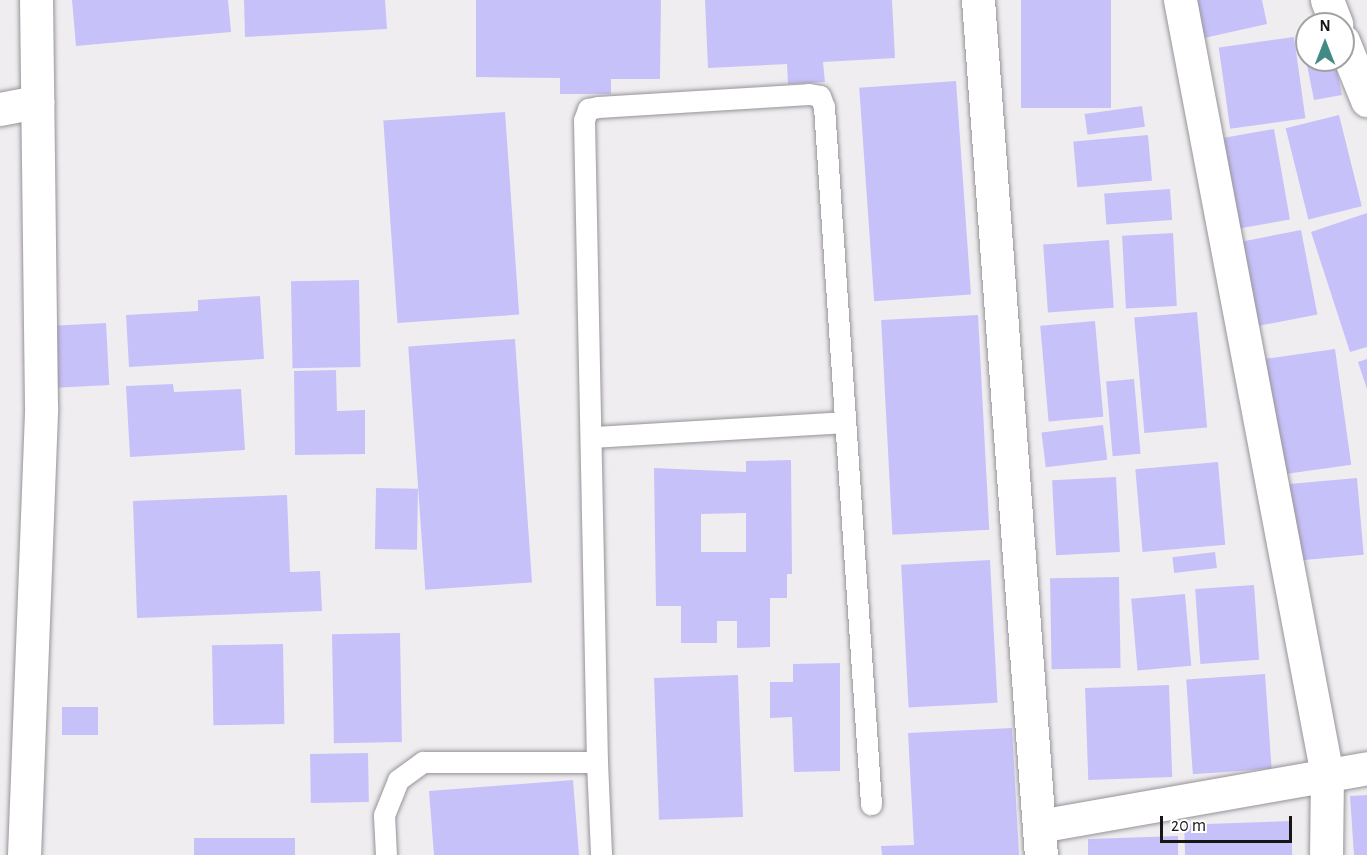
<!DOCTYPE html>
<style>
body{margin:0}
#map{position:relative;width:1367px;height:855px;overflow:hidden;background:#f0edf1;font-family:"Alegreya Sans",sans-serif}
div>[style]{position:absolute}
.building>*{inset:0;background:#c7c1fa;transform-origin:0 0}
.roads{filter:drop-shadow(0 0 2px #969498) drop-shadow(0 0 2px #969498)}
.lane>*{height:21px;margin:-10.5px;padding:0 10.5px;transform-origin:10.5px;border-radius:10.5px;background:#fff}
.street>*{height:33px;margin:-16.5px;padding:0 16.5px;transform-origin:16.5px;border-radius:16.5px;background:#fff}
span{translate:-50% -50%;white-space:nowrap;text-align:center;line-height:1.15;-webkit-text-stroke:6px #fff;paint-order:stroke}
.north{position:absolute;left:1295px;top:12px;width:60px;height:60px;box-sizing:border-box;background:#fff;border:2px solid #a2a2a2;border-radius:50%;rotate:0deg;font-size:16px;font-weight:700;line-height:24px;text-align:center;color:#171617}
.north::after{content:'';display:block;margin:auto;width:21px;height:27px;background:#438a86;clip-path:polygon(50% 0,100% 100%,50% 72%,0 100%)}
.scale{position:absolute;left:1160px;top:816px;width:132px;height:27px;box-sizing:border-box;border:3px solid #171617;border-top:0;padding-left:8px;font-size:18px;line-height:21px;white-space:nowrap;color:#171617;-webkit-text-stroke:4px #fff;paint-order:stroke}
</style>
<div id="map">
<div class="building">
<div style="clip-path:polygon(72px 0,228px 0,231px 32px,76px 46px)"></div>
<div style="clip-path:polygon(244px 0,385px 0,387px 29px,245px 37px)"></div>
<div style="clip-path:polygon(476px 0,661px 0,660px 79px,611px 79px,611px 94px,560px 94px,560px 78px,476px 77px)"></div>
<div style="clip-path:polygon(705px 0,892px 0,895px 58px,823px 62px,825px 82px,788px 84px,787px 64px,708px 68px)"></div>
<div style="left:1021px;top:0;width:90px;height:108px"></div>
<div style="clip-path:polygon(1196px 0,1262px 0,1267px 24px,1204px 38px)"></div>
<div style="clip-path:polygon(1307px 33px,1307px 58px,1306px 58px,1301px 34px)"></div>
<div style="left:1294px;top:37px;width:82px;height:76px;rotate:82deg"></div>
<div style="clip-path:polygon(1306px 60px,1335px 60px,1342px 95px,1314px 100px)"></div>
<div style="left:956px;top:81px;width:214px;height:97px;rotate:86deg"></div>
<div style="left:1142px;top:106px;width:21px;height:58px;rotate:82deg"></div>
<div style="left:505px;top:112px;width:203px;height:122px;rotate:86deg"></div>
<div style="left:1339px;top:115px;width:94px;height:55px;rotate:76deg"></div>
<div style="left:1274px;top:129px;width:92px;height:59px;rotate:80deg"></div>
<div style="left:1148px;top:135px;width:46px;height:75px;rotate:85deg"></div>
<div style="left:1170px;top:189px;width:31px;height:66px;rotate:86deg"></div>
<div style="clip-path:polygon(1367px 213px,1367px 347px,1350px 352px,1311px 232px)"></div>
<div style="left:1301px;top:230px;width:86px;height:61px;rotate:79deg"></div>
<div style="left:1173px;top:233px;width:73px;height:51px;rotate:87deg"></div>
<div style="left:1109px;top:240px;width:68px;height:66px;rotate:86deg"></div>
<div style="left:359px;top:280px;width:87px;height:68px;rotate:89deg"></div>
<div style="clip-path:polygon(260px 296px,264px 359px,129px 367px,126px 315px,198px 311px,198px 300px)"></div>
<div style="left:1197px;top:312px;width:116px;height:63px;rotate:85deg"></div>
<div style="left:978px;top:315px;width:215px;height:97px;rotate:87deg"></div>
<div style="left:1095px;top:321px;width:96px;height:55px;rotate:85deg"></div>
<div style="left:106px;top:323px;width:62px;height:62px;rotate:87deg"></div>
<div style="left:515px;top:339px;width:244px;height:107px;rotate:86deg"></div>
<div style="left:1335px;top:349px;width:117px;height:70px;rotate:82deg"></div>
<div style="clip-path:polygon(1367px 359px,1367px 389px,1358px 362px)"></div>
<div style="clip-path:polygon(336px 370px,337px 411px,365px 410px,365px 454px,295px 455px,294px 371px)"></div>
<div style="left:1134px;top:379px;width:75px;height:28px;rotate:85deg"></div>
<div style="clip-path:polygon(173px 384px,174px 392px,241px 389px,245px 450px,130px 457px,126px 386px)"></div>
<div style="left:1103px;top:425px;width:35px;height:62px;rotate:83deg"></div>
<div style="clip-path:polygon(evenodd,791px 460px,792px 574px,787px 574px,787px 598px,770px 598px,770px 647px,737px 648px,737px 621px,717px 621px,717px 643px,681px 643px,681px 606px,656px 606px,654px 468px,746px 472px,746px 461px,791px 460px,746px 513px,746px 552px,701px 552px,701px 514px,746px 513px)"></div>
<div style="left:1218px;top:462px;width:83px;height:83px;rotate:85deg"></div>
<div style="left:1116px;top:477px;width:75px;height:64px;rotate:87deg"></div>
<div style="left:1357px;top:478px;width:77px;height:68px;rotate:85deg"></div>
<div style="left:376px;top:488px;width:42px;height:61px;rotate:1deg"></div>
<div style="clip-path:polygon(287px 495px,290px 572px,320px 571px,322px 611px,137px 618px,133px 501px)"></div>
<div style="left:1215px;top:552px;width:16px;height:43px;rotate:83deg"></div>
<div style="left:990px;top:560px;width:143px;height:89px;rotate:87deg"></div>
<div style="left:1119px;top:577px;width:91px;height:69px;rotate:89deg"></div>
<div style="left:1254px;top:585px;width:75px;height:59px;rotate:86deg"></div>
<div style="left:1185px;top:594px;width:72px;height:54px;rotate:85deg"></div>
<div style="left:400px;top:633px;width:109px;height:68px;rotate:89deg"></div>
<div style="left:283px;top:644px;width:80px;height:71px;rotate:89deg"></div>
<div style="clip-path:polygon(840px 663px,840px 771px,794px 772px,792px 717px,770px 718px,770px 682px,793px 682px,793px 664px)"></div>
<div style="left:1265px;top:674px;width:95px;height:79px;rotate:86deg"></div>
<div style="left:738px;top:675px;width:142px;height:84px;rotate:88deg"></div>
<div style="left:1169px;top:685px;width:92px;height:84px;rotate:88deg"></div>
<div style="left:62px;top:707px;width:36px;height:28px"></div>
<div style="clip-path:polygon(1012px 728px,1019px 855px,882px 855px,881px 846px,914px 845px,908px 733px)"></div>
<div style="left:368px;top:753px;width:49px;height:58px;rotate:89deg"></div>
<div style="clip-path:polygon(573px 780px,579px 855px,434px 855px,429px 791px)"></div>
<div style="clip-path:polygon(1367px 795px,1367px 855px,1354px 855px,1350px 796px)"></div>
<div style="left:1291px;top:821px;width:34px;height:107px;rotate:88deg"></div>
<div style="clip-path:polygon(1178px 836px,1178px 855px,1088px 855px,1088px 839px)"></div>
<div style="left:295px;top:838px;width:17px;height:101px;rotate:90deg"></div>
</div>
<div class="roads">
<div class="lane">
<div style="left:593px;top:437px;width:252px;rotate:-3.4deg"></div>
<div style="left:597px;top:762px;width:642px;rotate:-91.16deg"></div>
<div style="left:584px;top:120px;width:12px;rotate:-70deg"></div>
<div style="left:588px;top:109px;width:10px;rotate:-11deg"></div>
<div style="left:598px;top:107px;width:211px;rotate:-3.5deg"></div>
<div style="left:809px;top:94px;width:11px;rotate:10deg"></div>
<div style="left:820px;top:96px;width:12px;rotate:70deg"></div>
<div style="left:824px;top:107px;width:699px;rotate:86.14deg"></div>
<div style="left:386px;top:855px;width:40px;rotate:-92.9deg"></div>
<div style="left:384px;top:815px;width:38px;rotate:-68deg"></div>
<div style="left:398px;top:780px;width:31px;rotate:-36deg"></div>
<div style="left:423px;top:762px;width:174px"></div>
<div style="left:597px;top:762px;width:93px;rotate:87.5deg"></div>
</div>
<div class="street">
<div style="left:978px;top:0;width:857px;rotate:85.79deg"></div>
<div style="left:1180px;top:0;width:789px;rotate:79.26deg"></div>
<div style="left:1327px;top:775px;width:80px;rotate:90.7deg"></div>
<div style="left:1327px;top:0;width:26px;rotate:69deg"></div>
<div style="left:1343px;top:41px;width:64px;rotate:67.9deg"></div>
<div style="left:0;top:109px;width:38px;rotate:-11deg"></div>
<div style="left:1039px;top:826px;width:333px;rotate:-10deg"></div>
<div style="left:24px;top:855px;width:448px;rotate:-87.8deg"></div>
<div style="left:41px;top:407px;width:407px;rotate:-90.7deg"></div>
</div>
</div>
<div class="north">N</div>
<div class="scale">20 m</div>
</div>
